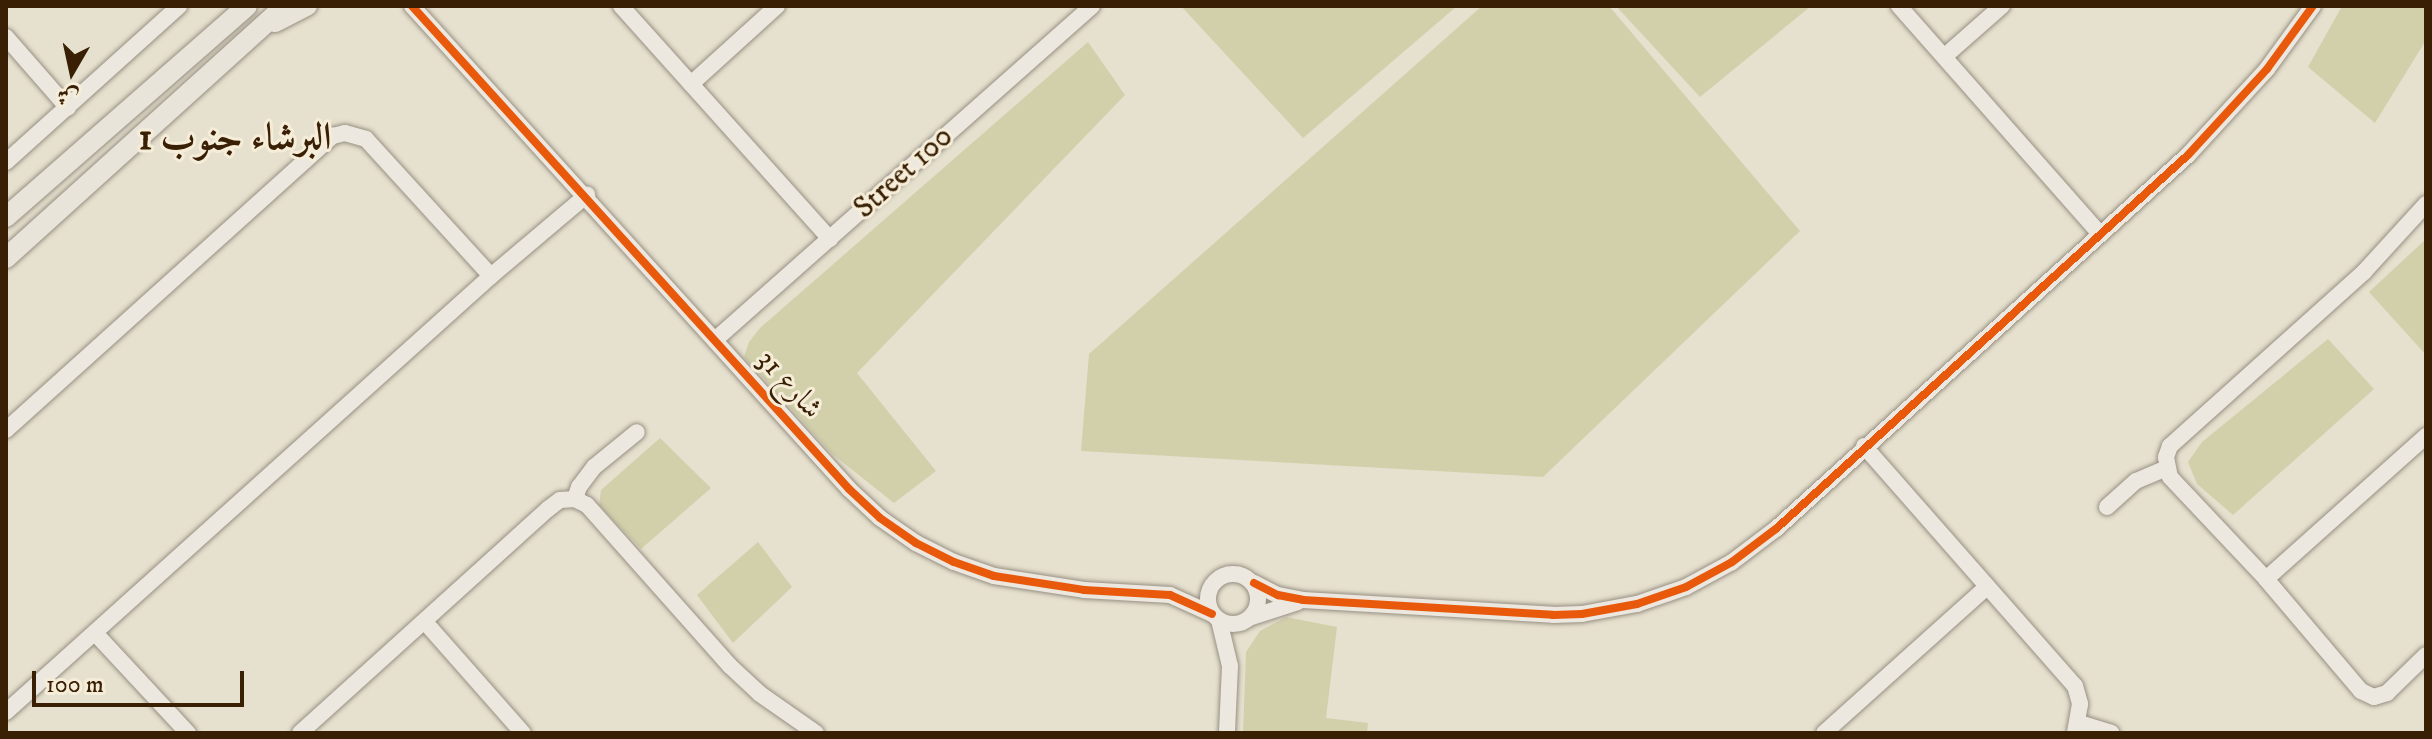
<!DOCTYPE html>
<meta charset="utf-8">
<style>
body{margin:0}
#map{position:relative;width:2432px;height:739px;overflow:hidden;background:#e6e0ce;font-family:"IM FELL DW Pica",Amiri,serif}
div>[style]{position:absolute}
.green>*{inset:0;background:#d2d0ab}
.roads{filter:drop-shadow(0 0 2px #979083) drop-shadow(0 0 2px #979083)}
.minor>*{height:16px;margin:-8px;padding:0 8px;transform-origin:8px;border-radius:8px;background:#ece8df}
.minor>.ring{margin:-8px;padding:0;box-sizing:content-box;background:none;border:16px solid #ece8df;border-radius:50%}
.major>*{height:20px;margin:-10px;padding:0 10px;transform-origin:10px;border-radius:10px;background:#e9e4da}
.cycleway>*{height:8px;margin:-4px;padding:0 4px;transform-origin:4px;border-radius:4px;background:#e8590c}
span{translate:-50% -50%;white-space:nowrap;text-align:center;line-height:1.15;-webkit-text-stroke:6px #f6edd9;paint-order:stroke}
.street-label{font-size:30px;color:#392005}
.district-label{font-size:38px;color:#392005;font-weight:700}
.frame{position:absolute;inset:0;border:8px solid #392005;pointer-events:none}
.north{position:absolute;left:32px;top:32px;width:80px;height:80px;-webkit-text-stroke:6px #f6edd9;paint-order:stroke;rotate:189deg;font-size:22px;font-weight:700;line-height:32px;text-align:center;color:#392005}
.north::after{content:'';display:block;margin:auto;width:28px;height:36px;background:#392005;clip-path:polygon(50% 0,100% 100%,50% 72%,0 100%)}
.scale{position:absolute;left:32px;top:671px;width:212px;height:36px;box-sizing:border-box;border:4px solid #392005;border-top:0;padding-left:10px;font-size:24px;line-height:28px;white-space:nowrap;color:#392005;-webkit-text-stroke:6px #f6edd9;paint-order:stroke}
</style>
<div id="map">
<div class="green">
<div style="clip-path:polygon(1181px 6px,1457px 6px,1303px 138px)"></div>
<div style="clip-path:polygon(1482px 6px,1609px 6px,1800px 231px,1543px 477px,1081px 451px,1089px 354px)"></div>
<div style="clip-path:polygon(1616px 6px,1811px 6px,1700px 97px)"></div>
<div style="clip-path:polygon(2342px 6px,2426px 6px,2426px 40px,2375px 123px,2308px 67px)"></div>
<div style="clip-path:polygon(1088px 42px,1125px 95px,857px 373px,936px 471px,894px 503px,831px 453px,744px 357px,749px 342px,760px 328px)"></div>
<div style="clip-path:polygon(2426px 239px,2426px 355px,2369px 292px)"></div>
<div style="clip-path:polygon(2328px 339px,2374px 389px,2233px 515px,2197px 484px,2188px 462px,2202px 442px)"></div>
<div style="clip-path:polygon(660px 438px,711px 488px,641px 549px,599px 505px,601px 490px)"></div>
<div style="clip-path:polygon(758px 542px,792px 587px,733px 643px,697px 595px)"></div>
<div style="clip-path:polygon(1286px 617px,1337px 627px,1326px 718px,1368px 723px,1367px 733px,1243px 733px,1246px 652px,1260px 631px)"></div>
</div>
<div class="roads">
<div class="minor">
<div style="left:412px;top:6px;width:651px;rotate:47.86deg"></div>
<div style="left:849px;top:489px;width:42px;rotate:43.1deg"></div>
<div style="left:880px;top:518px;width:44px;rotate:34.8deg"></div>
<div style="left:916px;top:543px;width:42px;rotate:26.6deg"></div>
<div style="left:954px;top:562px;width:42px;rotate:19.3deg"></div>
<div style="left:994px;top:576px;width:91px;rotate:8.8deg"></div>
<div style="left:1084px;top:590px;width:86px;rotate:3.3deg"></div>
<div style="left:1170px;top:595px;width:46px;rotate:24.3deg"></div>
<div style="left:621px;top:6px;width:313px;rotate:48.1deg"></div>
<div style="left:1899px;top:6px;width:304px;rotate:48.6deg"></div>
<div style="left:6px;top:37px;width:94px;rotate:48.9deg"></div>
<div style="left:1945px;top:56px;width:76px;rotate:-41.3deg"></div>
<div style="left:691px;top:84px;width:116px;rotate:-42.2deg"></div>
<div style="left:6px;top:162px;width:233px;rotate:-42deg"></div>
<div style="left:2426px;top:204px;width:92px;rotate:132.4deg"></div>
<div style="left:2364px;top:272px;width:261px;rotate:138.1deg"></div>
<div style="left:2170px;top:446px;width:12px;rotate:110deg"></div>
<div style="left:2166px;top:457px;width:20px;rotate:79deg"></div>
<div style="left:2170px;top:477px;width:140px;rotate:46.7deg"></div>
<div style="left:2266px;top:579px;width:147px;rotate:49.7deg"></div>
<div style="left:2361px;top:691px;width:14px;rotate:25deg"></div>
<div style="left:2374px;top:697px;width:14px;rotate:-17deg"></div>
<div style="left:2387px;top:693px;width:54px;rotate:-44.3deg"></div>
<div style="left:716px;top:339px;width:502px;rotate:-41.53deg"></div>
<div style="left:6px;top:430px;width:440px;rotate:-42deg"></div>
<div style="left:333px;top:136px;width:12px;rotate:-14deg"></div>
<div style="left:345px;top:133px;width:22px;rotate:16deg"></div>
<div style="left:366px;top:139px;width:185px;rotate:47.6deg"></div>
<div style="left:1864px;top:446px;width:320px;rotate:48.7deg"></div>
<div style="left:2075px;top:686px;width:19px;rotate:74deg"></div>
<div style="left:2080px;top:704px;width:29px;rotate:100deg"></div>
<div style="left:575px;top:499px;width:13px;rotate:-72deg"></div>
<div style="left:579px;top:487px;width:25px;rotate:-53deg"></div>
<div style="left:594px;top:467px;width:55px;rotate:-39.1deg"></div>
<div style="left:2107px;top:507px;width:39px;rotate:-42deg"></div>
<div style="left:2136px;top:481px;width:33px;rotate:-23deg"></div>
<div class="ring" style="left:1208px;top:574px;width:34px;height:34px"></div>
<div style="left:2266px;top:579px;width:215px;rotate:-41.8deg"></div>
<div style="left:1254px;top:583px;width:27px;rotate:27deg"></div>
<div style="left:1278px;top:595px;width:25px;rotate:11deg"></div>
<div style="left:1303px;top:600px;width:250px;rotate:3.4deg"></div>
<div style="left:1553px;top:615px;width:29px;rotate:-2deg"></div>
<div style="left:1582px;top:614px;width:56px;rotate:-10.3deg"></div>
<div style="left:1637px;top:604px;width:52px;rotate:-19.1deg"></div>
<div style="left:1686px;top:587px;width:52px;rotate:-28.5deg"></div>
<div style="left:1732px;top:562px;width:56px;rotate:-37.1deg"></div>
<div style="left:1777px;top:528px;width:555px;rotate:-42.23deg"></div>
<div style="left:2188px;top:155px;width:117px;rotate:-47.4deg"></div>
<div style="left:2267px;top:69px;width:78px;rotate:-53.9deg"></div>
<div style="left:1252px;top:617px;width:48px;rotate:-18.1deg"></div>
<div style="left:1219px;top:620px;width:47px;rotate:76.6deg"></div>
<div style="left:1230px;top:666px;width:67px;rotate:92.6deg"></div>
<div style="left:425px;top:622px;width:148px;rotate:48.6deg"></div>
<div style="left:95px;top:633px;width:137px;rotate:47.1deg"></div>
<div style="left:6px;top:712px;width:652px;rotate:-41.95deg"></div>
<div style="left:491px;top:276px;width:126px;rotate:-40.2deg"></div>
<div style="left:2079px;top:723px;width:34px;rotate:17deg"></div>
<div style="left:300px;top:733px;width:334px;rotate:-42.1deg"></div>
<div style="left:548px;top:509px;width:15px;rotate:-37deg"></div>
<div style="left:560px;top:500px;width:15px;rotate:-4deg"></div>
<div style="left:575px;top:499px;width:13px;rotate:27deg"></div>
<div style="left:587px;top:505px;width:215px;rotate:48.4deg"></div>
<div style="left:730px;top:666px;width:41px;rotate:43deg"></div>
<div style="left:760px;top:694px;width:68px;rotate:34.9deg"></div>
<div style="left:1824px;top:733px;width:219px;rotate:-41.9deg"></div>
</div>
<div class="major">
<div style="left:275px;top:22px;width:36px;rotate:-27deg"></div>
<div style="left:6px;top:217px;width:320px;rotate:-41.2deg"></div>
<div style="left:6px;top:258px;width:376px;rotate:-42.1deg"></div>
</div>
</div>
<div class="cycleway">
<div style="left:412px;top:6px;width:651px;rotate:47.86deg"></div>
<div style="left:849px;top:489px;width:42px;rotate:43.1deg"></div>
<div style="left:880px;top:518px;width:44px;rotate:34.8deg"></div>
<div style="left:916px;top:543px;width:42px;rotate:26.6deg"></div>
<div style="left:954px;top:562px;width:42px;rotate:19.3deg"></div>
<div style="left:994px;top:576px;width:91px;rotate:8.8deg"></div>
<div style="left:1084px;top:590px;width:86px;rotate:3.3deg"></div>
<div style="left:1170px;top:595px;width:46px;rotate:24.3deg"></div>
<div style="left:1254px;top:583px;width:27px;rotate:27deg"></div>
<div style="left:1278px;top:595px;width:25px;rotate:11deg"></div>
<div style="left:1303px;top:600px;width:250px;rotate:3.4deg"></div>
<div style="left:1553px;top:615px;width:29px;rotate:-2deg"></div>
<div style="left:1582px;top:614px;width:56px;rotate:-10.3deg"></div>
<div style="left:1637px;top:604px;width:52px;rotate:-19.1deg"></div>
<div style="left:1686px;top:587px;width:52px;rotate:-28.5deg"></div>
<div style="left:1732px;top:562px;width:56px;rotate:-37.1deg"></div>
<div style="left:1777px;top:528px;width:555px;rotate:-42.23deg"></div>
<div style="left:2188px;top:155px;width:117px;rotate:-47.4deg"></div>
<div style="left:2267px;top:69px;width:78px;rotate:-53.9deg"></div>
</div>
<div class="street-label">
<span style="left:904px;top:173px;rotate:-42deg">Street 100</span>
<span style="left:789px;top:385px;rotate:48deg">شارع 31</span>
</div>
<div class="district-label">
<span style="left:235px;top:139px">البرشاء جنوب 1</span>
</div>
<div class="frame"></div>
<div class="north">ش</div>
<div class="scale">100 m</div>
</div>
